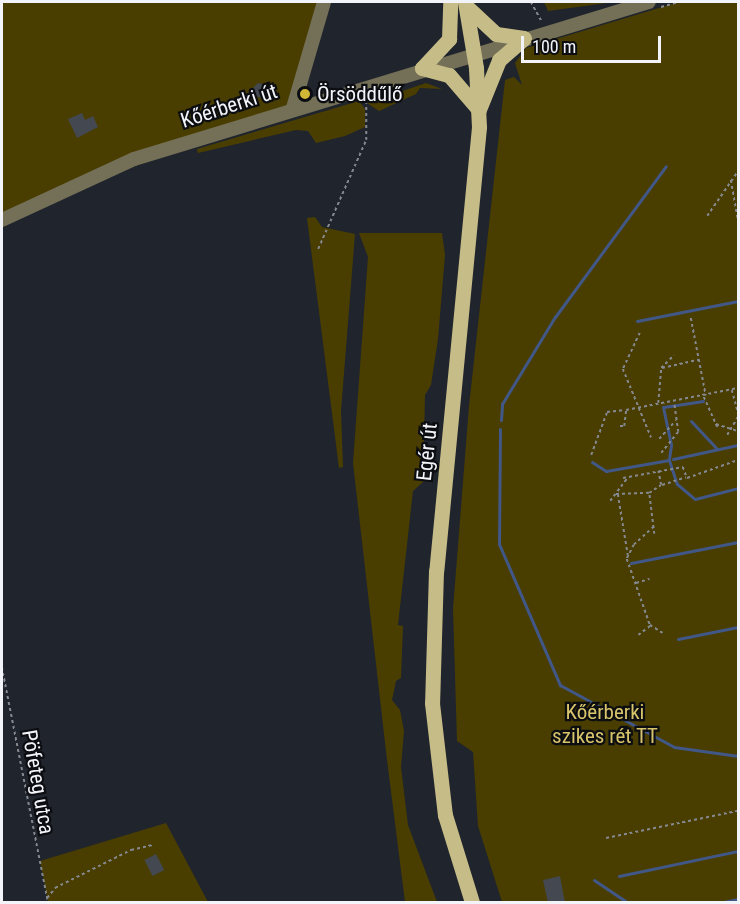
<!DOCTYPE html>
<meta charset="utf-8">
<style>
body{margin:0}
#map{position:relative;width:740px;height:904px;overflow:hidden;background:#20242c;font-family:"Roboto Condensed",sans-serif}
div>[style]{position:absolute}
.green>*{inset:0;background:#493e00}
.stream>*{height:3px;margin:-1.5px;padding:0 1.5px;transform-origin:1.5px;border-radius:1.5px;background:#415787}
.building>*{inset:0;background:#444951;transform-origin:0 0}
.path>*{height:1.5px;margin-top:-0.75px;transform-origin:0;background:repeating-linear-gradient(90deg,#85888f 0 3px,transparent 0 6px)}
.minor>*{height:14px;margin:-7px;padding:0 7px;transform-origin:7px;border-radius:7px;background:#747057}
.major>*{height:15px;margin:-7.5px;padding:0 7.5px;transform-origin:7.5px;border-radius:7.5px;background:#c6bc87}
.dots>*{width:16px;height:16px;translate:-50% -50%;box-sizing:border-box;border:3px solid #0c0d11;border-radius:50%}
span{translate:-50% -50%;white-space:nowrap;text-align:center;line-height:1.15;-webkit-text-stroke:4.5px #0c0d11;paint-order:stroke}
.poi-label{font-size:21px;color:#f2f4fa}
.left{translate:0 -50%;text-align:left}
.street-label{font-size:21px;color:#f2f4fa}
.park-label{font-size:21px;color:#d7c46b}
.frame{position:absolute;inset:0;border:3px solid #f2f4fa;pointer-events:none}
.scale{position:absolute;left:521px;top:36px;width:140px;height:27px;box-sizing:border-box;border:3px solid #f2f4fa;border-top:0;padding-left:8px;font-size:18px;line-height:21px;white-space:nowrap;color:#f2f4fa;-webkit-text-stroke:4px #0c0d11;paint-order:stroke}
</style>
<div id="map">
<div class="green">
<div style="clip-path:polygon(2px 2px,324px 2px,293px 108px,212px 135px,2px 220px)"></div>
<div style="clip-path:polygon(544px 2px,614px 2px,548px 11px)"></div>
<div style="clip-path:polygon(679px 2px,738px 2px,738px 902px,502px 902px,478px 826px,473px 752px,457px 741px,453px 609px,469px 406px,505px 80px,514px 77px,522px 85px,515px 63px,526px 48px)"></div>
<div style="clip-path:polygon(426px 83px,442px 89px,420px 88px,416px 94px,379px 111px,367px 103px)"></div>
<div style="clip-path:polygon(359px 101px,365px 109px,365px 127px,345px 136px,316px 143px,308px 131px,296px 130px,198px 153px,197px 149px)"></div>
<div style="clip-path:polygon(315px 217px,322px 227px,355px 234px,341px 411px,343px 467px,339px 468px,307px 218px)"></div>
<div style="clip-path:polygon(359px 233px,442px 233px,445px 255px,438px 339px,431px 385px,425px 395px,423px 482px,413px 491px,398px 625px,403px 626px,401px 678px,396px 681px,392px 700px,400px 710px,404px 731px,401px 767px,408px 825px,437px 902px,405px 902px,387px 760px,353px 463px,368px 257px)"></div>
<div style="clip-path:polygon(166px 823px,208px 902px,48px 902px,40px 861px)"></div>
</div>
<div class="stream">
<div style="left:637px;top:321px;width:103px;rotate:-11.2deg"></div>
<div style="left:703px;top:401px;width:40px;rotate:171.5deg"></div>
<div style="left:663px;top:407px;width:39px;rotate:78deg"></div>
<div style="left:671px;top:445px;width:15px;rotate:98deg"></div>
<div style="left:669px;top:460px;width:25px;rotate:72deg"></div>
<div style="left:677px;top:484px;width:23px;rotate:40deg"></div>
<div style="left:695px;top:499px;width:44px;rotate:-14.3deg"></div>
<div style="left:501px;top:420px;width:16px;rotate:-86deg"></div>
<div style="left:502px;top:404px;width:102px;rotate:-58.7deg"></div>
<div style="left:555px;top:317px;width:187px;rotate:-53.7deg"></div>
<div style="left:691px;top:421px;width:38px;rotate:47deg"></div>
<div style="left:500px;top:429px;width:115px;rotate:90.5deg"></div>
<div style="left:499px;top:544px;width:154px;rotate:66.6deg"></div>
<div style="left:560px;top:685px;width:130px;rotate:28.5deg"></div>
<div style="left:674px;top:747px;width:65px;rotate:8deg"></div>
<div style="left:673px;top:459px;width:66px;rotate:-12.2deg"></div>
<div style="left:592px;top:462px;width:17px;rotate:33deg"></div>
<div style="left:606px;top:471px;width:64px;rotate:-9.9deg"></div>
<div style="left:631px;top:563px;width:109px;rotate:-11.1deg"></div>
<div style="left:678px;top:639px;width:61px;rotate:-11.3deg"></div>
<div style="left:619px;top:876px;width:122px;rotate:-11.9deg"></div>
<div style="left:594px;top:880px;width:40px;rotate:34deg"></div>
<div style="left:724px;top:902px;width:14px;rotate:-12deg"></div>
</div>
<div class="building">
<div style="clip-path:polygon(258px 83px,274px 86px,277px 98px,269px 101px,248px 93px)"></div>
<div style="clip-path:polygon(82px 113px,85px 120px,93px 116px,98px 127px,77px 138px,68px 119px)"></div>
<div style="left:156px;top:854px;width:18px;height:13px;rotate:63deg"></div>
<div style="clip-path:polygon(560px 876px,565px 903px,548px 903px,543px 880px)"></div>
</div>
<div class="path">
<div style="left:531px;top:2px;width:23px;rotate:61deg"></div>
<div style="left:661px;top:7px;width:19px;rotate:-16deg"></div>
<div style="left:731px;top:180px;width:39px;rotate:80deg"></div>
<div style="left:707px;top:216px;width:55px;rotate:-55.4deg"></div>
<div style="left:318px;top:249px;width:119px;rotate:-66.2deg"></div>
<div style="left:366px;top:140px;width:38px;rotate:-90deg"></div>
<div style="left:691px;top:318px;width:79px;rotate:79.1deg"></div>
<div style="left:640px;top:333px;width:40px;rotate:115deg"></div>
<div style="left:623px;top:369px;width:74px;rotate:67.6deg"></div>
<div style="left:662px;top:368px;width:37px;rotate:-13deg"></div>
<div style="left:732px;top:390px;width:24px;rotate:75deg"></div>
<div style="left:704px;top:397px;width:35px;rotate:66deg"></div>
<div style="left:658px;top:403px;width:35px;rotate:-85deg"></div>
<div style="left:661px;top:368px;width:18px;rotate:-45deg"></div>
<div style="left:716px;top:424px;width:23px;rotate:18deg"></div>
<div style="left:620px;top:426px;width:4px"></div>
<div style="left:624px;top:426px;width:16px;rotate:-83deg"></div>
<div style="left:626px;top:410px;width:114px;rotate:-11.1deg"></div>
<div style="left:727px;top:435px;width:21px;rotate:-59deg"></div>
<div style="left:659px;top:439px;width:25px;rotate:-48deg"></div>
<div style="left:661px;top:453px;width:27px;rotate:-51deg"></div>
<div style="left:678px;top:432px;width:29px;rotate:-98deg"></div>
<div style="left:591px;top:455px;width:46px;rotate:-69.6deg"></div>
<div style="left:607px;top:412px;width:18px;rotate:-6deg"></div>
<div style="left:623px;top:478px;width:61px;rotate:-10.4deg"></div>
<div style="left:683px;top:467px;width:12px;rotate:70deg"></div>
<div style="left:687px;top:478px;width:54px;rotate:-19.4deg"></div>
<div style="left:662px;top:485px;width:25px;rotate:-18deg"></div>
<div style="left:616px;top:494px;width:33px;rotate:-2deg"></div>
<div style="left:618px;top:494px;width:62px;rotate:80.7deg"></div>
<div style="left:610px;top:501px;width:30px;rotate:-53deg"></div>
<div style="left:654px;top:527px;width:27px;rotate:138deg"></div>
<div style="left:634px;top:545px;width:16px;rotate:117deg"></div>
<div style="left:627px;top:559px;width:70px;rotate:70.8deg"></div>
<div style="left:650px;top:625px;width:15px;rotate:32deg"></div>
<div style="left:654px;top:534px;width:41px;rotate:-97deg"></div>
<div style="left:649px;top:493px;width:14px;rotate:-34deg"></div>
<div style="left:661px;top:485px;width:14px;rotate:-102deg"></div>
<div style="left:636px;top:583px;width:14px;rotate:-17deg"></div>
<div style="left:638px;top:635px;width:15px;rotate:-37deg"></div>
<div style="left:2px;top:667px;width:239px;rotate:78.9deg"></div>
<div style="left:606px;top:838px;width:135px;rotate:-11.6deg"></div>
<div style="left:47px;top:898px;width:13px;rotate:-51deg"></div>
<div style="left:55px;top:888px;width:85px;rotate:-26.6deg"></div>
<div style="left:131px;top:850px;width:23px;rotate:-13deg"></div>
</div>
<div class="minor">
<div style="left:293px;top:108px;width:110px;rotate:-73.7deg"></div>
<div style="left:2px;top:220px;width:145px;rotate:-24.8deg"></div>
<div style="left:134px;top:159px;width:538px;rotate:-16.95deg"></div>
</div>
<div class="major">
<div style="left:465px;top:2px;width:67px;rotate:80.5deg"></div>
<div style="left:476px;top:68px;width:59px;rotate:87.1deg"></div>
<div style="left:479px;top:127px;width:446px;rotate:95.5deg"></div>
<div style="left:436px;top:571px;width:132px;rotate:91.7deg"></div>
<div style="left:432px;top:703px;width:113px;rotate:83.4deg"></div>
<div style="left:445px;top:815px;width:91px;rotate:72.8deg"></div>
<div style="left:466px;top:6px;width:41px;rotate:43deg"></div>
<div style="left:496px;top:34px;width:28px;rotate:8deg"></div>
<div style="left:422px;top:68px;width:40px;rotate:-47deg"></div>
<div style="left:449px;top:39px;width:37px;rotate:-88deg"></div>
<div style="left:422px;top:68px;width:28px;rotate:15deg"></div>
<div style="left:449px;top:75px;width:46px;rotate:49.4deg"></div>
<div style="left:480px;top:107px;width:51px;rotate:-68deg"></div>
<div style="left:499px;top:60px;width:33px;rotate:-41deg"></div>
</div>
<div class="dots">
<div style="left:305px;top:94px;background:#d0b836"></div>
</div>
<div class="poi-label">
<span class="left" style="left:317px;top:94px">Örsöddűlő</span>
</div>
<div class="street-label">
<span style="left:229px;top:106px;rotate:-18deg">Kőérberki út</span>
<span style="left:427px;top:452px;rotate:-84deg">Egér út</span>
<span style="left:38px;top:782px;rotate:80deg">Pöfeteg utca</span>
</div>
<div class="park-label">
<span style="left:605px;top:724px">Kőérberki<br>szikes rét TT</span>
</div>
<div class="frame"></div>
<div class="scale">100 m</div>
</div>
